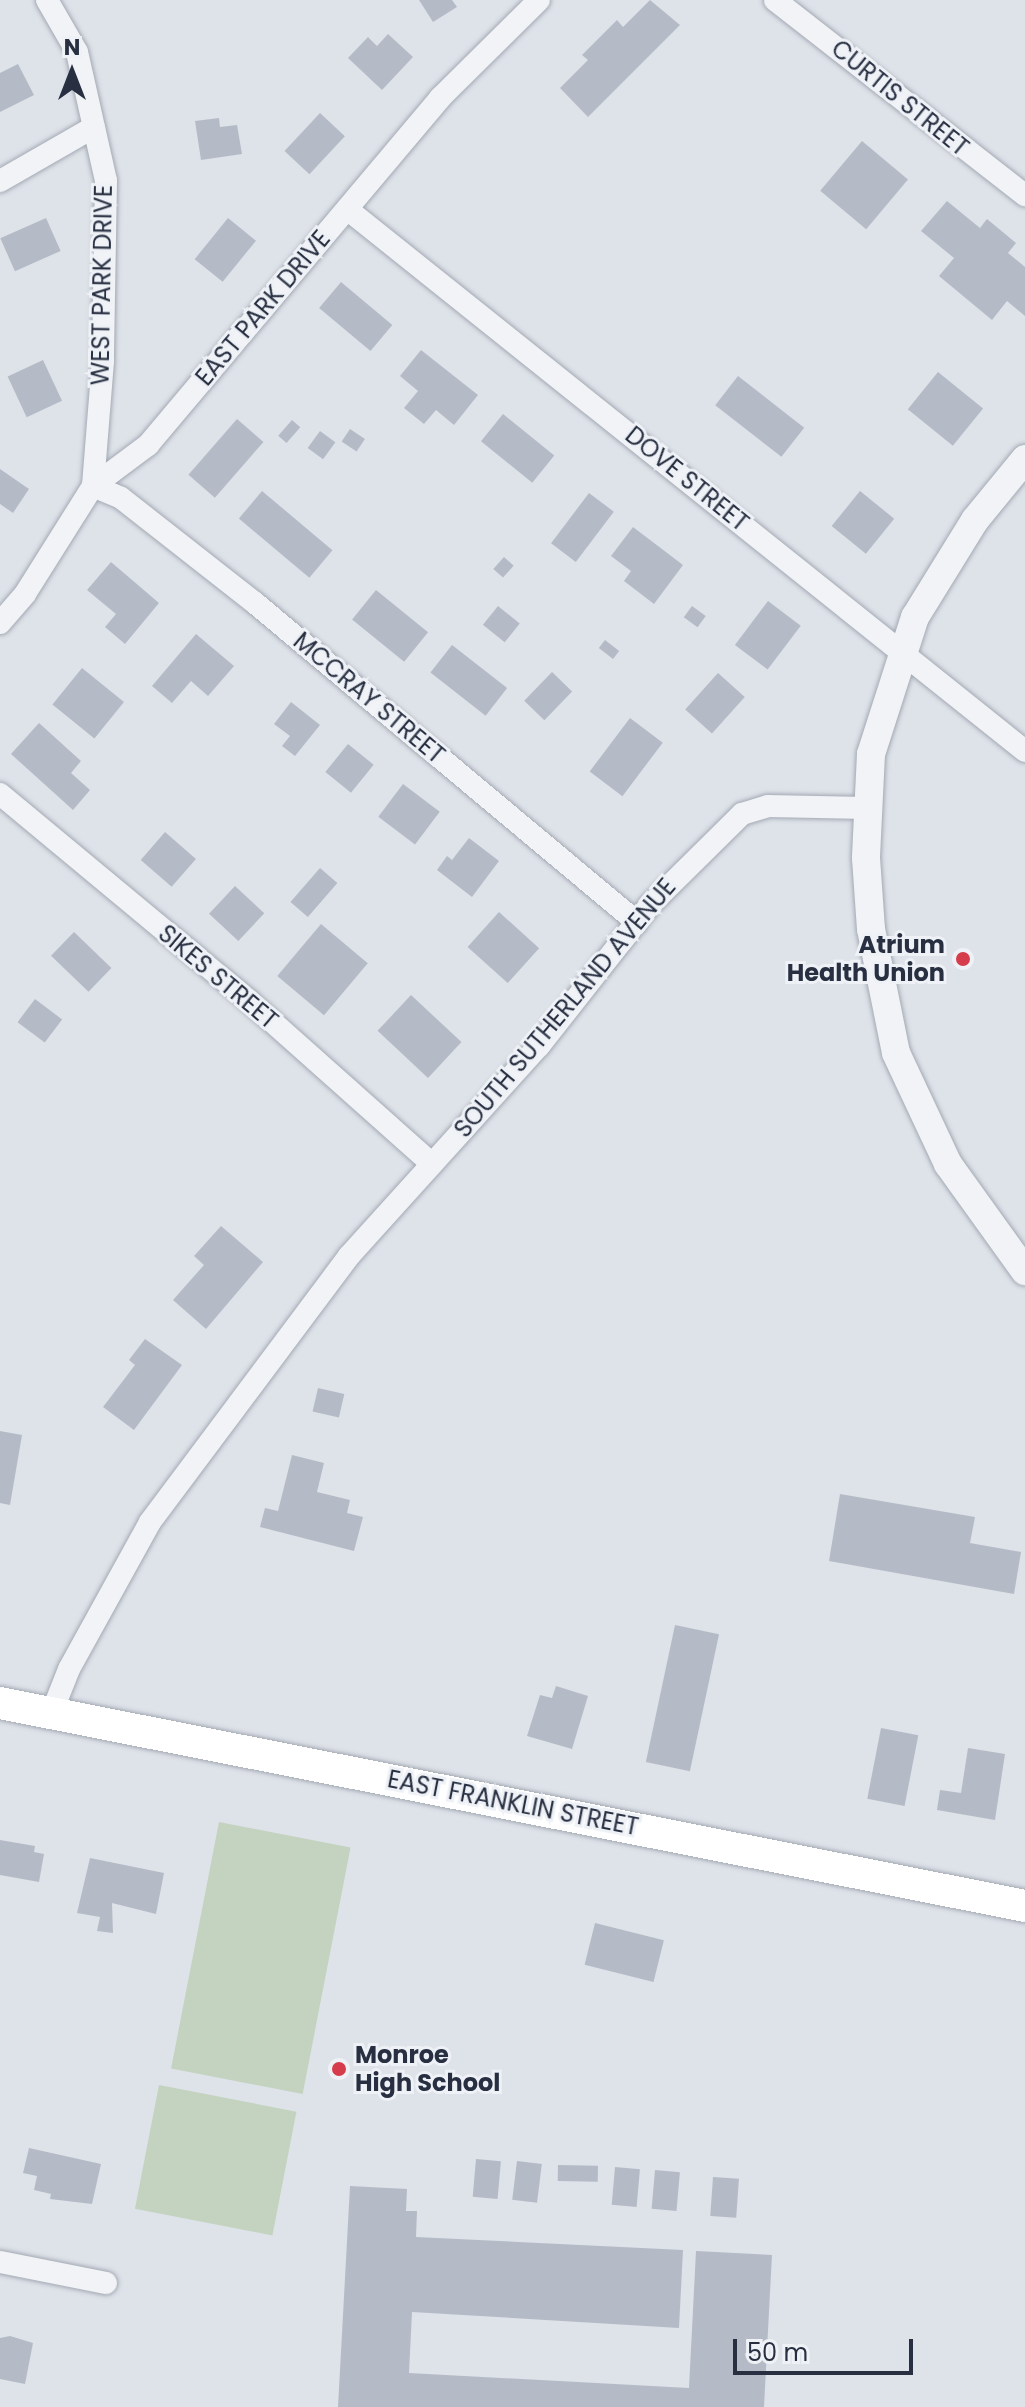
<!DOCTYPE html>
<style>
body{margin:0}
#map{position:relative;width:1025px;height:2407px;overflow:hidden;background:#dee2e9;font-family:Poppins,sans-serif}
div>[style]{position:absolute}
.green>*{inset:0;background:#c3d3bf;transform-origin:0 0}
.building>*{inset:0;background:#b5bbc6;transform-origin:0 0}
.roads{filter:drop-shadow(0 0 2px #a3a9b3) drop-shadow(0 0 2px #a3a9b3)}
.minor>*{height:22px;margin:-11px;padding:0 11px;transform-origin:11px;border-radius:11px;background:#f1f3f7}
.tertiary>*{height:28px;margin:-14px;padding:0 14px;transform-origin:14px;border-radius:14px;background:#f1f3f7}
.secondary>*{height:32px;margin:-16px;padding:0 16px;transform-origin:16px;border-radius:16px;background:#fff}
.dots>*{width:22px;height:22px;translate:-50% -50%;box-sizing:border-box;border:4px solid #eef1f6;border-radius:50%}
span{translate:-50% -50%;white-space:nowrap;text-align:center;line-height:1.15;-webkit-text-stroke:6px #eef1f6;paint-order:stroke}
.street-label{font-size:24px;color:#272f41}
.poi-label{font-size:24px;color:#272f41;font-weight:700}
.right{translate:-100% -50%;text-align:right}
.left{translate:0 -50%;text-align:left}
.north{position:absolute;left:32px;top:32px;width:80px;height:80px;-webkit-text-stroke:6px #eef1f6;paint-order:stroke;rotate:0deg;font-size:22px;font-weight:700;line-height:32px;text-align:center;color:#272f41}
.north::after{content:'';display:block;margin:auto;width:28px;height:36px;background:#272f41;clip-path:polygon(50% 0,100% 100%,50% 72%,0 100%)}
.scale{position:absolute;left:733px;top:2339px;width:180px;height:36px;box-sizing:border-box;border:4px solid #272f41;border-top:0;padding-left:10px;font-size:24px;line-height:28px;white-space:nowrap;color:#272f41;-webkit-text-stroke:6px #eef1f6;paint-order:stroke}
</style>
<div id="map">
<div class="green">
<div style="left:219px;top:1822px;width:134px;height:251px;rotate:11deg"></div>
<div style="left:159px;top:2085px;width:140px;height:126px;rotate:11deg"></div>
</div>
<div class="building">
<div style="clip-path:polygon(419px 0,452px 0,457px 7px,433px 22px)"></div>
<div style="clip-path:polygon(650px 0,680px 25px,588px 117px,560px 88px,588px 60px,582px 55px,617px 20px,623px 27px)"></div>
<div style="clip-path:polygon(388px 34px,413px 57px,382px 90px,348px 58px,368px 37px,377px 46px)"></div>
<div style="clip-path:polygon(18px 64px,34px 95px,0 112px,0 73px)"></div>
<div style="left:320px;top:113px;width:34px;height:52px;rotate:43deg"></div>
<div style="clip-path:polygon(219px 118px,220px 127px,237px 125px,242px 154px,201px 160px,195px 121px)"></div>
<div style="left:862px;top:141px;width:60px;height:65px;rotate:40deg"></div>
<div style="clip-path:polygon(947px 201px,980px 228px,987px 219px,1016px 243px,1008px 253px,1025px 267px,1025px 316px,1007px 301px,992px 320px,939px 276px,954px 258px,921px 231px)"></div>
<div style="left:46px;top:218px;width:36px;height:50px;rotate:66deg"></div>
<div style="left:228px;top:218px;width:36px;height:53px;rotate:39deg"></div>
<div style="left:341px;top:282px;width:67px;height:34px;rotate:40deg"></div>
<div style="clip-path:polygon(421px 350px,478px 395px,454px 425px,436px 410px,424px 424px,404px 408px,418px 391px,400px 376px)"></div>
<div style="left:43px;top:360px;width:45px;height:39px;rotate:65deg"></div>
<div style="left:938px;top:372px;width:58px;height:48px;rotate:39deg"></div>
<div style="left:738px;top:376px;width:84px;height:37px;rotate:38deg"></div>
<div style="left:503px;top:414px;width:66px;height:35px;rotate:39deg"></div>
<div style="left:237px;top:419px;width:35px;height:74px;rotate:41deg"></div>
<div style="left:292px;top:420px;width:11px;height:21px;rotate:41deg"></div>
<div style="left:350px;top:429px;width:18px;height:15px;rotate:34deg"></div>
<div style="left:320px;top:431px;width:19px;height:21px;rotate:36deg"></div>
<div style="clip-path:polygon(0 469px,29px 489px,13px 513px,0 504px)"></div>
<div style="left:262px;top:491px;width:92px;height:36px;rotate:40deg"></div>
<div style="left:860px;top:491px;width:44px;height:45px;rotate:39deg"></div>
<div style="left:589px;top:493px;width:31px;height:63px;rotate:37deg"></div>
<div style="clip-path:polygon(633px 527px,683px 565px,654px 604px,624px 581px,631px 571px,611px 556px)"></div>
<div style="left:504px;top:557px;width:13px;height:16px;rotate:42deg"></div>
<div style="clip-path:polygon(111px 562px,159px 603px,125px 644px,105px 627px,116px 614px,87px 590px)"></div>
<div style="left:376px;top:590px;width:67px;height:38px;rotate:39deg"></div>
<div style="left:768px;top:601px;width:41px;height:55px;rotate:37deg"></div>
<div style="left:498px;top:606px;width:28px;height:24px;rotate:39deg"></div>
<div style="left:692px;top:606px;width:17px;height:14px;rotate:36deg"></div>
<div style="clip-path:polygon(196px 634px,234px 666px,208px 696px,191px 681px,172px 703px,152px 686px)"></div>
<div style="left:605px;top:640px;width:18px;height:10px;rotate:38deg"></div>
<div style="left:452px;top:645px;width:70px;height:35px;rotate:38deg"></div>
<div style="left:82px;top:668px;width:54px;height:47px;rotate:39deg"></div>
<div style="left:552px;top:672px;width:28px;height:40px;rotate:44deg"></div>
<div style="left:718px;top:673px;width:36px;height:49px;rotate:42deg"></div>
<div style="clip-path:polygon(291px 702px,320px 725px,295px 756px,282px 746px,290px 736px,274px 724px)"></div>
<div style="left:630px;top:718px;width:41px;height:67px;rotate:37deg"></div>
<div style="clip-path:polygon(39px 723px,81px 761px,71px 773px,90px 790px,73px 810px,11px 754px)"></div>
<div style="left:348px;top:744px;width:33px;height:36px;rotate:39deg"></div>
<div style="left:403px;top:784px;width:46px;height:41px;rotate:37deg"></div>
<div style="left:165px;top:832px;width:41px;height:37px;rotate:41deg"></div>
<div style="clip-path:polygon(469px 838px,499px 861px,472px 897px,437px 870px,447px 856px,452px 860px)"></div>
<div style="left:320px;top:868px;width:23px;height:45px;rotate:41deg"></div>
<div style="left:235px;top:886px;width:40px;height:38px;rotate:43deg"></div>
<div style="left:499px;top:912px;width:54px;height:47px;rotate:42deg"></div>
<div style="left:321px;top:924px;width:61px;height:68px;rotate:40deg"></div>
<div style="left:74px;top:932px;width:52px;height:33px;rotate:44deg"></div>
<div style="left:411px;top:995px;width:69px;height:49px;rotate:43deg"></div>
<div style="left:35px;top:999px;width:34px;height:29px;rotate:37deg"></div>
<div style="clip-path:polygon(221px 1226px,263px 1262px,206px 1329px,173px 1300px,204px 1265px,194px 1256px)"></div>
<div style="clip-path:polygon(145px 1339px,182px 1365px,134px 1430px,103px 1407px,135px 1365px,129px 1360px)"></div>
<div style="left:318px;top:1388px;width:27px;height:24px;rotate:13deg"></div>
<div style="clip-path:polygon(0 1431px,22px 1435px,10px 1505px,0 1503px)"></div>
<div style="clip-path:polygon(292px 1455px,324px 1463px,317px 1492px,350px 1500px,347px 1513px,363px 1517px,354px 1551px,260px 1527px,265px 1508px,278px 1511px)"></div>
<div style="clip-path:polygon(840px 1494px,975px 1517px,970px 1543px,1021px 1552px,1014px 1594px,829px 1561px)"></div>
<div style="left:675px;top:1625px;width:45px;height:140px;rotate:12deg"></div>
<div style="clip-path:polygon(556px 1686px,588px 1696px,572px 1749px,527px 1736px,540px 1695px,552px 1698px)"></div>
<div style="left:881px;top:1728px;width:38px;height:72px;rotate:11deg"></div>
<div style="clip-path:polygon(968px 1748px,1005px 1754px,995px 1820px,937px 1810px,940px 1790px,961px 1793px)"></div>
<div style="clip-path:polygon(0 1840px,35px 1846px,34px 1852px,44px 1854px,39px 1882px,0 1875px)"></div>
<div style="clip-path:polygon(90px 1858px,164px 1873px,156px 1914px,112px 1903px,113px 1933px,97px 1931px,100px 1917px,77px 1913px)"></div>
<div style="left:595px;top:1923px;width:71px;height:43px;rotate:14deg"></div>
<div style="clip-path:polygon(29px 2148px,101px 2164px,92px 2204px,50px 2199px,51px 2194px,34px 2190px,37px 2176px,23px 2173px)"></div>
<div style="left:476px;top:2159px;width:25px;height:38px;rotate:5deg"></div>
<div style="left:517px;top:2161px;width:25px;height:39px;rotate:7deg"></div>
<div style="left:558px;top:2165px;width:40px;height:16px;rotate:1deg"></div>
<div style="left:615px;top:2167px;width:25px;height:38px;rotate:5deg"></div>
<div style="left:655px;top:2170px;width:25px;height:39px;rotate:5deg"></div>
<div style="left:713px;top:2177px;width:26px;height:39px;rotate:4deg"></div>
<div style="clip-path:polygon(350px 2186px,407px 2189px,406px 2211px,417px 2211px,416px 2237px,683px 2250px,679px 2328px,412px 2312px,409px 2373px,689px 2388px,696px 2251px,772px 2255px,764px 2407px,338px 2407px)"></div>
<div style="clip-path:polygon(10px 2336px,33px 2343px,25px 2384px,0 2379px,0 2338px)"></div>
</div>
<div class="roads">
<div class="minor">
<div style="left:47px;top:0;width:60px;rotate:60deg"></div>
<div style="left:77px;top:52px;width:132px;rotate:77.3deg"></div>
<div style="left:106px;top:181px;width:180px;rotate:91deg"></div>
<div style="left:103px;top:361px;width:125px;rotate:94.6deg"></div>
<div style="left:93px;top:486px;width:30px;rotate:23deg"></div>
<div style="left:121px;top:498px;width:170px;rotate:38.1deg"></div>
<div style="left:255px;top:603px;width:498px;rotate:39.9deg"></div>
<div style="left:775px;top:0;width:317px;rotate:38deg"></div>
<div style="left:0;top:181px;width:108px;rotate:-29.9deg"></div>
<div style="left:347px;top:209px;width:868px;rotate:38.64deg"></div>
<div style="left:0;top:623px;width:38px;rotate:-49deg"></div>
<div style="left:25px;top:594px;width:128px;rotate:-57.8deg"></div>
<div style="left:93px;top:486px;width:69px;rotate:-36.7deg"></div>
<div style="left:148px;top:445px;width:454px;rotate:-49.9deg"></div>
<div style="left:440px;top:98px;width:139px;rotate:-44.7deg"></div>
<div style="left:0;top:794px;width:324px;rotate:39.7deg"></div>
<div style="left:249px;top:1001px;width:245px;rotate:41.7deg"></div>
<div style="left:52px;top:1712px;width:46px;rotate:-68.4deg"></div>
<div style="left:69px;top:1669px;width:168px;rotate:-61.1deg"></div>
<div style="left:150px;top:1522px;width:332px;rotate:-53.2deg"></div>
<div style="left:349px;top:1256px;width:283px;rotate:-47.9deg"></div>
<div style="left:539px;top:1046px;width:178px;rotate:-51.8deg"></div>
<div style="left:649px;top:906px;width:131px;rotate:-44.7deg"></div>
<div style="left:742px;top:814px;width:27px;rotate:-17deg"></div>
<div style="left:768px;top:806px;width:98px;rotate:1.2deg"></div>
<div style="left:0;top:2262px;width:108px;rotate:11.2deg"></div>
</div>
<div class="tertiary">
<div style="left:1025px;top:459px;width:79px;rotate:129.3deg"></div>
<div style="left:975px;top:520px;width:114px;rotate:121.7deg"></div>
<div style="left:915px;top:617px;width:144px;rotate:107.8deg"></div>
<div style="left:871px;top:754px;width:104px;rotate:92.8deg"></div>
<div style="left:866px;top:858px;width:71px;rotate:86deg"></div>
<div style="left:871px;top:929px;width:126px;rotate:78.6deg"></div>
<div style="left:896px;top:1053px;width:123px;rotate:64.9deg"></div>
<div style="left:948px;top:1164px;width:132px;rotate:54.3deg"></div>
</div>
<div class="secondary">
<div style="left:0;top:1703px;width:1045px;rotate:11.2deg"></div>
</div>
</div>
<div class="dots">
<div style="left:963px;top:959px;background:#d53c4c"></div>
<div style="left:339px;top:2069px;background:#d53c4c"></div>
</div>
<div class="street-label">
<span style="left:900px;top:98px;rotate:39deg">CURTIS STREET</span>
<span style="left:102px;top:285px;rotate:-89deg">WEST PARK DRIVE</span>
<span style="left:263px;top:308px;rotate:-50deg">EAST PARK DRIVE</span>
<span style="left:687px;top:479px;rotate:39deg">DOVE STREET</span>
<span style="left:369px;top:698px;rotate:40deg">MCCRAY STREET</span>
<span style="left:218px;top:977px;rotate:40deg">SIKES STREET</span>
<span style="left:565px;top:1008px;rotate:-50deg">SOUTH SUTHERLAND AVENUE</span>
<span style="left:513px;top:1803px;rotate:11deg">EAST FRANKLIN STREET</span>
</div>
<div class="poi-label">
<span class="right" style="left:945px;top:959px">Atrium<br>Health Union</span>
<span class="left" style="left:355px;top:2069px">Monroe<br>High School</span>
</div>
<div class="north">N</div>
<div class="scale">50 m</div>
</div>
